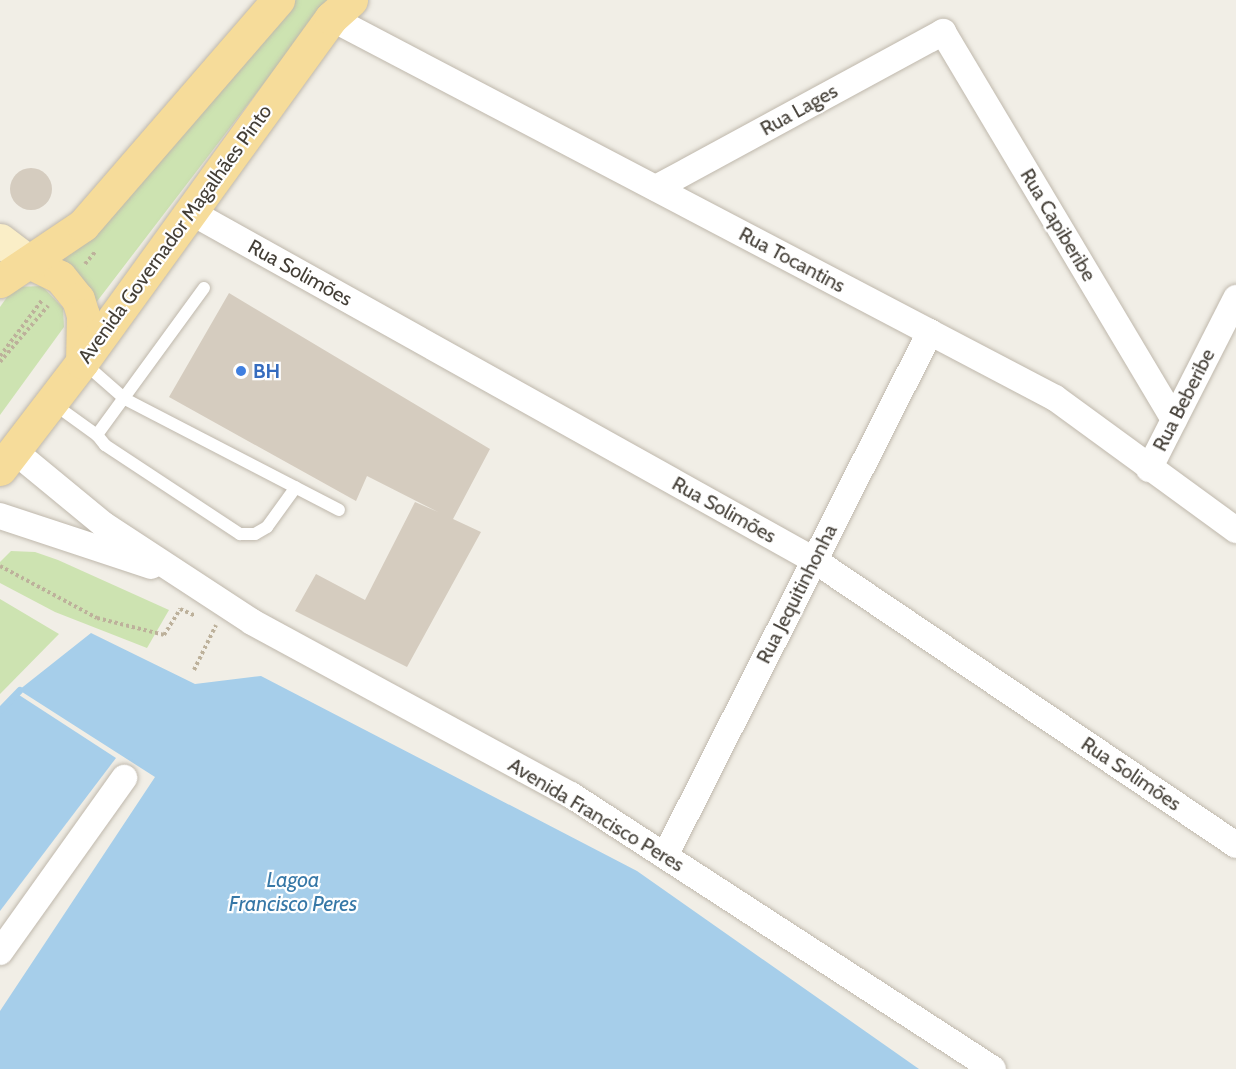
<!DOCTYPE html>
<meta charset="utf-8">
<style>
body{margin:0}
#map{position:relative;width:1236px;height:1069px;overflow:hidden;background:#f1eee6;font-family:Cabin,sans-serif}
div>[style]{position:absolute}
.green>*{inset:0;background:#cde3b1}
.water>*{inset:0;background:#a6ceea}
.stream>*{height:7px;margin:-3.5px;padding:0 3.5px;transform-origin:3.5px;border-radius:3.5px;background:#a6ceea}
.building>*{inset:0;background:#d5ccbf}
.round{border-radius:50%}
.path>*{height:4px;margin-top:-2px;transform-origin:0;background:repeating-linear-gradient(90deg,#bdb19b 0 3px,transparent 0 6px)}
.roads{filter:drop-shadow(0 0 2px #bfb8ac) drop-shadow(0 0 2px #bfb8ac)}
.lane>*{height:12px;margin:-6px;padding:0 6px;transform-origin:6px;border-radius:6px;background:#fff}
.street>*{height:26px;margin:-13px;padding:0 13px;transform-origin:13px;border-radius:13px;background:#fff}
.secondary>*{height:33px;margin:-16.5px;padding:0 16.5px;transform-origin:16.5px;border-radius:16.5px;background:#faeec7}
.primary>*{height:33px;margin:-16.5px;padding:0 16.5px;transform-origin:16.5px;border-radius:16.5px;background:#f6dc9a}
.dots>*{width:16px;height:16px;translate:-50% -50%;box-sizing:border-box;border:3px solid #fff;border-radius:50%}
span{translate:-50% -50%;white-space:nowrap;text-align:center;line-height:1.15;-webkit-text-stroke:4.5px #fff;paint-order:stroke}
.street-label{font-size:20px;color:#433e36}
.shop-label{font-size:20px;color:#366cbe;font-weight:700}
.left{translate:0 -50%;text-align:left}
.water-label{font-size:21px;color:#3778a7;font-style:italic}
</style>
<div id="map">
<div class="green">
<div style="clip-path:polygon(296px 0,334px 0,278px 65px,95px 304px,46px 259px,92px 235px)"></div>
<div style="clip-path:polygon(42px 286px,63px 308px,64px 327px,0 415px,0 307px,14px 287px)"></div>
<div style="clip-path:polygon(11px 551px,35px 552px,58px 560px,169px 610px,147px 648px,55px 612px,0 583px,0 562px)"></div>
<div style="clip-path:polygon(0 599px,59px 634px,0 694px)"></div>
</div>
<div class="water">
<div style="clip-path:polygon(91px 633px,195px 684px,261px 676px,637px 871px,919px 1069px,0 1069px,0 1011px,155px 777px,19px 690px)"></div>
<div style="clip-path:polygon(16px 693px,116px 758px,0 911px,0 712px)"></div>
</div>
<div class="stream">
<div style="left:0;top:710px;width:28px;rotate:-46deg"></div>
</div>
<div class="building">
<div class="round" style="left:10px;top:168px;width:42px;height:42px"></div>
<div style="clip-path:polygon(229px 293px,490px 449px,453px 519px,481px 532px,407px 667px,295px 611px,316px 574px,365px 600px,415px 502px,438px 512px,367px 476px,356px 501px,169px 397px)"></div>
</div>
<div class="path">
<div style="left:85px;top:264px;width:16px;rotate:-50deg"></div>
<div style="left:0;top:356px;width:71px;rotate:-53deg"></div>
<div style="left:0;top:362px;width:74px;rotate:-49.4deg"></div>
<div style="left:0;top:566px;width:110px;rotate:28.2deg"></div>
<div style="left:97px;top:618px;width:69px;rotate:14.2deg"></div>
<div style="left:164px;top:635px;width:31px;rotate:-58deg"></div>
<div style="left:180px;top:609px;width:17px;rotate:24deg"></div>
<div style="left:194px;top:670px;width:50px;rotate:-63.9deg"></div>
</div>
<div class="roads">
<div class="lane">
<div style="left:204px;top:288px;width:182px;rotate:126.1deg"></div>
<div style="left:97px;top:435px;width:13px;rotate:51deg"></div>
<div style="left:105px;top:445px;width:162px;rotate:33.4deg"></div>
<div style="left:240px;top:534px;width:15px"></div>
<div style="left:255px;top:534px;width:14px;rotate:-30deg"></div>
<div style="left:267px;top:527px;width:49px;rotate:-54.1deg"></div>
<div style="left:84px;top:363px;width:55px;rotate:41.3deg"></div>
<div style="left:125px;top:399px;width:241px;rotate:27.4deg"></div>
<div style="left:51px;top:402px;width:57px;rotate:35.7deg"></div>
</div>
<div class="street">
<div style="left:331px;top:18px;width:818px;rotate:27.69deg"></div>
<div style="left:1055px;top:398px;width:224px;rotate:36.1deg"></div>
<div style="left:656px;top:188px;width:327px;rotate:-28.5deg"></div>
<div style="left:943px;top:32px;width:451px;rotate:59.2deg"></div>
<div style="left:189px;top:211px;width:716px;rotate:29.18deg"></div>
<div style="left:814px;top:560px;width:509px;rotate:34.03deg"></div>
<div style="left:13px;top:450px;width:118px;rotate:39.5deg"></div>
<div style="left:104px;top:525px;width:177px;rotate:33.2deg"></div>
<div style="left:252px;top:622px;width:363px;rotate:28.5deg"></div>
<div style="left:571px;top:795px;width:503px;rotate:33deg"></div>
<div style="left:1149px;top:469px;width:192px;rotate:-63deg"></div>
<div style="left:0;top:516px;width:159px;rotate:18.3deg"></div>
<div style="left:665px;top:856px;width:587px;rotate:-63.17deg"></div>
<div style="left:0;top:952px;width:214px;rotate:-54.5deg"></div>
</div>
<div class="secondary">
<div style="left:0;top:240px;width:36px;rotate:37deg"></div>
</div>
<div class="primary">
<div style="left:29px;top:262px;width:34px;rotate:26deg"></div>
<div style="left:60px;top:277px;width:28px;rotate:51deg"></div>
<div style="left:78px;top:299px;width:17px;rotate:73deg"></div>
<div style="left:83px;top:315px;width:47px;rotate:91.2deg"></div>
<div style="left:0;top:281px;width:100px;rotate:-34deg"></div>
<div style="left:83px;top:225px;width:298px;rotate:-49.1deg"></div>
<div style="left:0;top:469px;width:135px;rotate:-52.5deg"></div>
<div style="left:82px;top:362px;width:425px;rotate:-54.1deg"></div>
<div style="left:331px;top:18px;width:27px;rotate:-42deg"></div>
</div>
</div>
<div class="dots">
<div style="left:241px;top:371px;background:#3f7fe0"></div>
</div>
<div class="street-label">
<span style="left:799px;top:110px;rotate:-29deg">Rua Lages</span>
<span style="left:1058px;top:225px;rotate:59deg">Rua Capiberibe</span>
<span style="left:175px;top:234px;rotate:-54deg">Avenida Governador Magalhães Pinto</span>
<span style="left:792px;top:260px;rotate:28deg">Rua Tocantins</span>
<span style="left:300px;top:273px;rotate:29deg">Rua Solimões</span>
<span style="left:1184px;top:400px;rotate:-63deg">Rua Beberibe</span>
<span style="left:724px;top:510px;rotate:29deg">Rua Solimões</span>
<span style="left:797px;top:594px;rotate:-63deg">Rua Jequitinhonha</span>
<span style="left:1131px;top:774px;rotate:34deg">Rua Solimões</span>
<span style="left:596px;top:815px;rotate:31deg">Avenida Francisco Peres</span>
</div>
<div class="shop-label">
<span class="left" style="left:253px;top:371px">BH</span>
</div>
<div class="water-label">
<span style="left:293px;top:892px">Lagoa<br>Francisco Peres</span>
</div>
</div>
